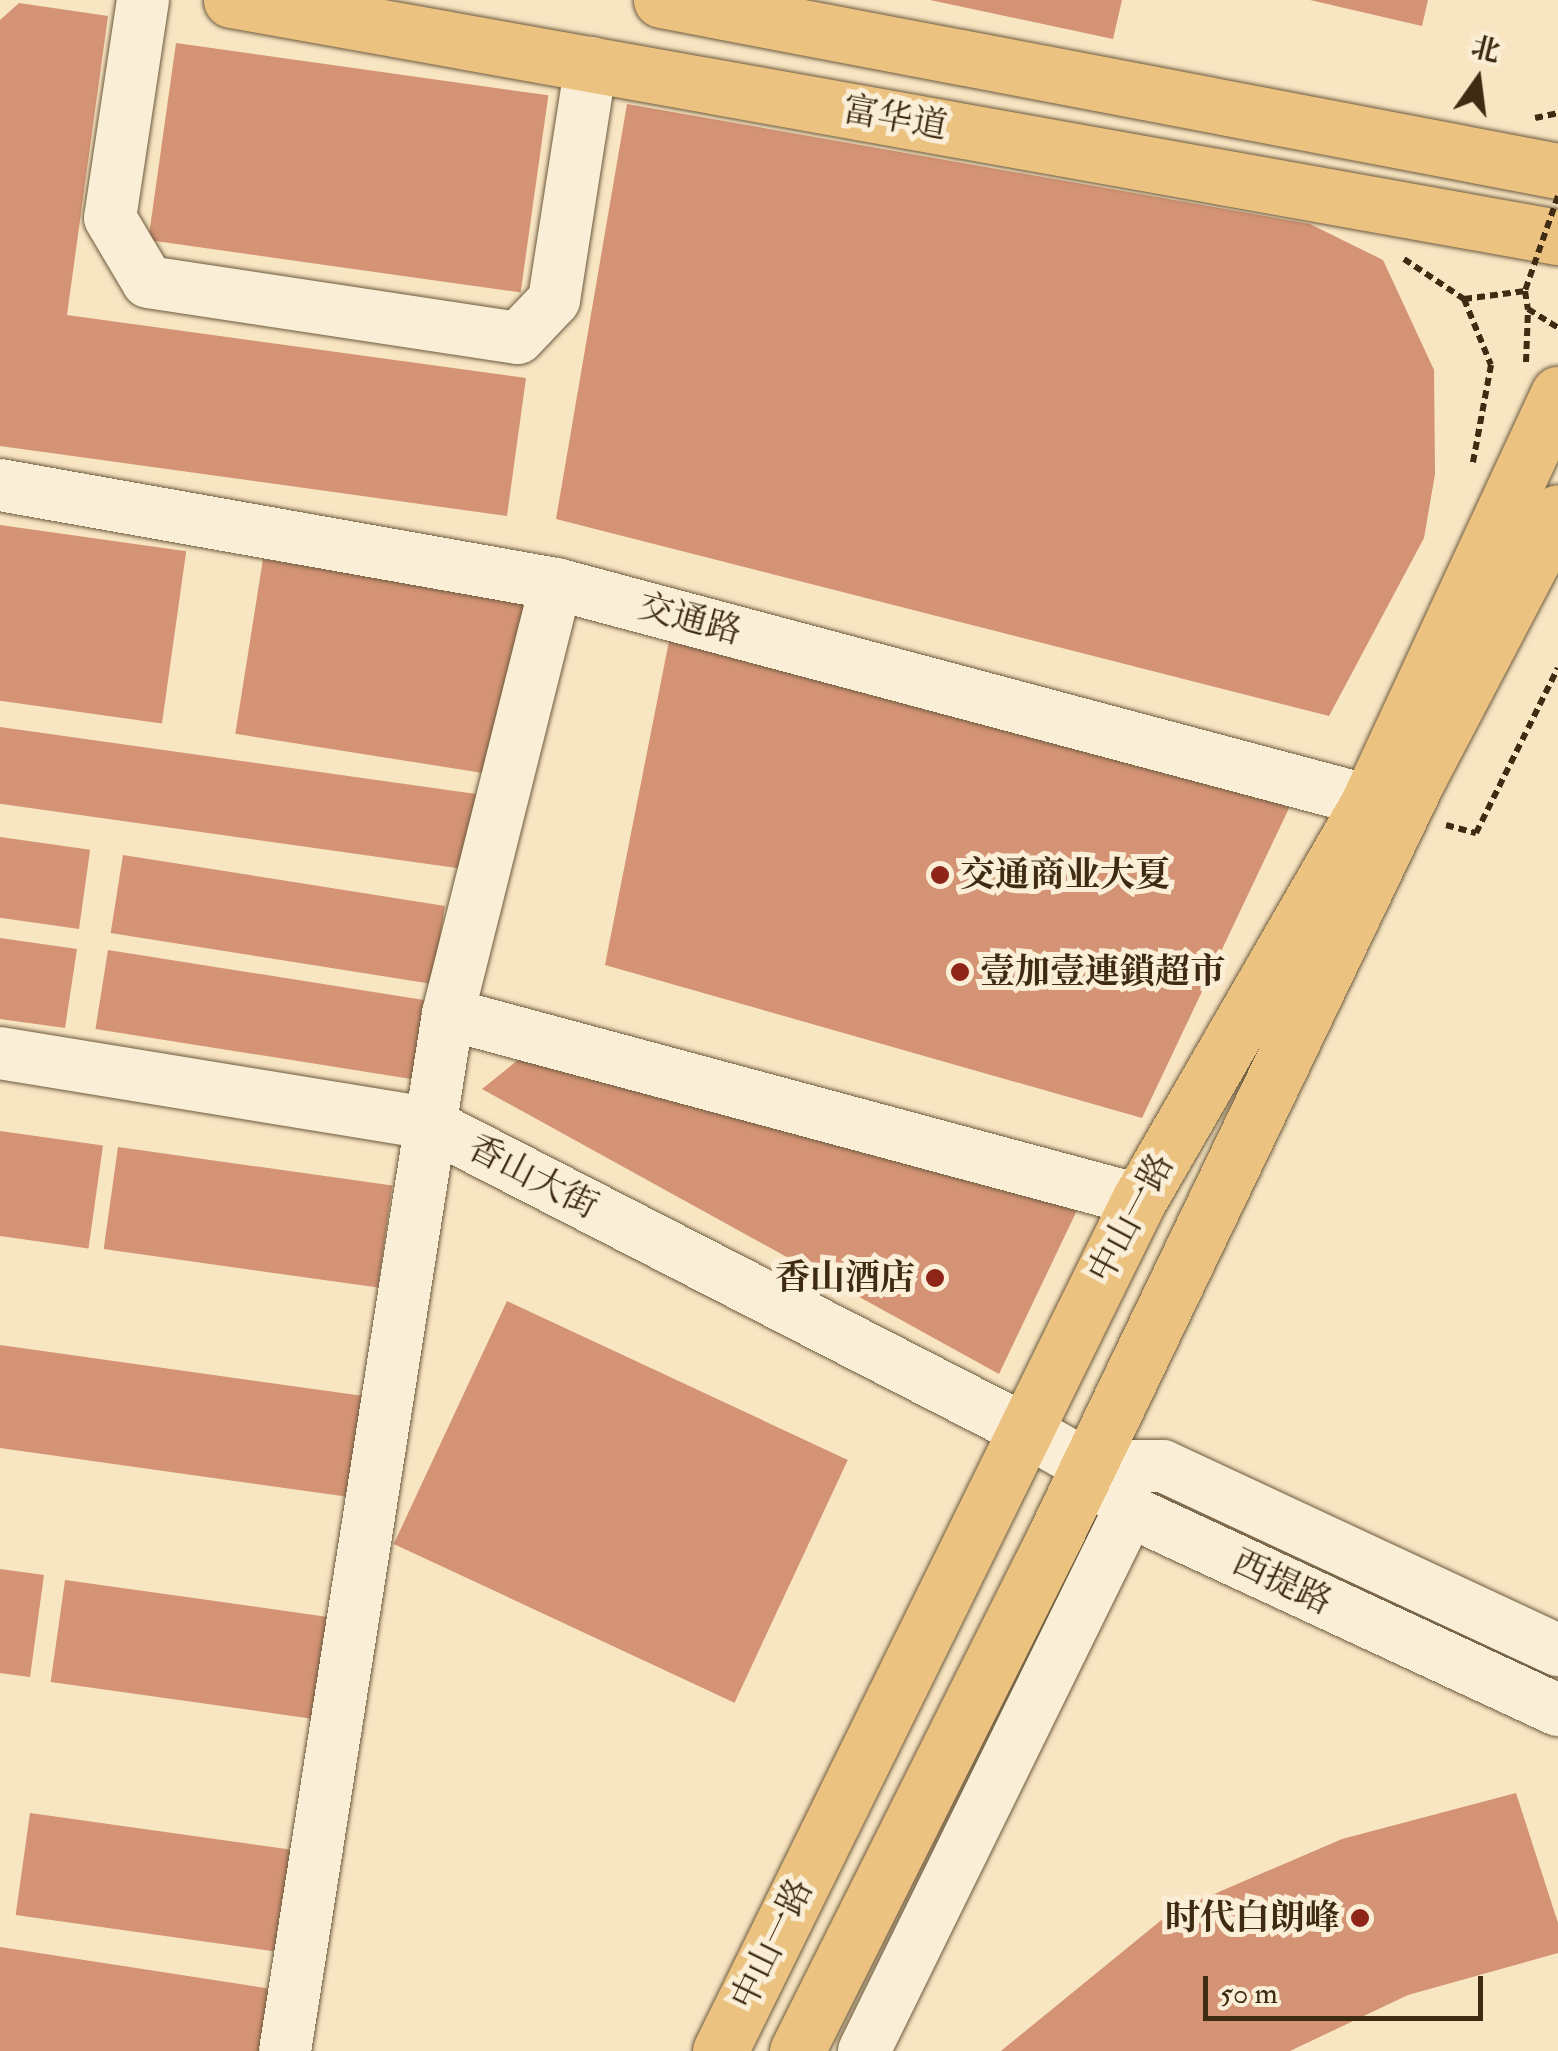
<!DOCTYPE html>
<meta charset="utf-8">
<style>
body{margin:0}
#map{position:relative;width:1558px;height:2051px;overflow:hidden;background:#f8e5c2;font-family:"IM FELL Double Pica","Noto Serif SC",serif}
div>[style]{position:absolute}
.building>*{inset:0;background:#d39374;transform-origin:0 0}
.path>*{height:6px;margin-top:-3px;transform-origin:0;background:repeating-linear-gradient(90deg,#3e2b12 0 8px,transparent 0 13px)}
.roads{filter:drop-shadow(0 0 2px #6c5a3e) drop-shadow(0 0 2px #6c5a3e)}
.minor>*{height:52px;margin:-26px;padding:0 26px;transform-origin:26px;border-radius:26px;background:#faeed7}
.major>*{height:55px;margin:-27.5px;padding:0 27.5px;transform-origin:27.5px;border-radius:27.5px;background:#ecc281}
.path-bridge>*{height:6px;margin-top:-3px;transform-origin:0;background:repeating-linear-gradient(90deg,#3e2b12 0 8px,transparent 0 13px)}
.dots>*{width:28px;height:28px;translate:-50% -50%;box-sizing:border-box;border:5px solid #faeed7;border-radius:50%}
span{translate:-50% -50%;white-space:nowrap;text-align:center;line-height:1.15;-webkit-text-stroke:10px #faeed7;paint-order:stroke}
.street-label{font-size:35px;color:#3e2b12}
.poi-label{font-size:35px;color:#3e2b12;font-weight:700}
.left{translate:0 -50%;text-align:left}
.right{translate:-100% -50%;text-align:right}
.north{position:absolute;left:1428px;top:30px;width:100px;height:100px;-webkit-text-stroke:8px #faeed7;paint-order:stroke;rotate:14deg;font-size:28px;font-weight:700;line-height:40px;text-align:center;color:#3e2b12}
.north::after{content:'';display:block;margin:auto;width:35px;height:45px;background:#3e2b12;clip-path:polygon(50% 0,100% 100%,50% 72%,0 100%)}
.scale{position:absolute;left:1203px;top:1976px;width:280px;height:45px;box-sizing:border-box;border:5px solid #3e2b12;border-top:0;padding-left:12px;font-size:30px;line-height:35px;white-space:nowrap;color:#3e2b12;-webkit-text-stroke:8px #faeed7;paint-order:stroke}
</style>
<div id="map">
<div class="building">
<div style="clip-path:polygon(930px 0,1122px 0,1113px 39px)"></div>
<div style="clip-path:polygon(1310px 0,1428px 0,1422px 26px)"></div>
<div style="clip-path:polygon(19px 3px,108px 16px,67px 315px,526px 378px,507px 516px,0 446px,0 20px)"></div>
<div style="left:176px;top:43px;width:376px;height:199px;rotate:8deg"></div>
<div style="clip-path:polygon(627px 104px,1310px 224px,1383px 260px,1434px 370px,1435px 474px,1424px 538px,1329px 716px,556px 519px)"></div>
<div style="left:0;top:525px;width:188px;height:174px;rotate:8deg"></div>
<div style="left:263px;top:559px;width:278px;height:177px;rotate:9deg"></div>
<div style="clip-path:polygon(671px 631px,1300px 785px,1142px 1118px,605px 965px)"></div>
<div style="left:0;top:727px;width:513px;height:76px;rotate:8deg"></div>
<div style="left:0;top:837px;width:91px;height:80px;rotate:8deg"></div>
<div style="left:123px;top:855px;width:326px;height:79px;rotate:9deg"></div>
<div style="clip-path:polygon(0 938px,77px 949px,65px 1028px,0 1019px)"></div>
<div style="left:108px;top:950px;width:326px;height:80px;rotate:9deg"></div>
<div style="clip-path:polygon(560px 1026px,1090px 1183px,999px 1374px,482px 1089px)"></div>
<div style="left:0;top:1131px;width:104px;height:104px;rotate:8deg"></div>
<div style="left:118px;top:1147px;width:277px;height:103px;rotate:8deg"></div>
<div style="left:507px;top:1301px;width:376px;height:268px;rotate:25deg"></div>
<div style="left:0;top:1345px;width:369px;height:102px;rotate:8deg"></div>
<div style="clip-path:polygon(0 1569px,44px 1575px,30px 1677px,0 1673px)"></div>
<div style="left:65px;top:1580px;width:276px;height:103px;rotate:8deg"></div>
<div style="clip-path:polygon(1516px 1793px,1558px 1923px,1558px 1953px,1408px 1995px,1290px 2051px,1001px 2051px,1170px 1913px,1342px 1839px)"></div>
<div style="left:30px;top:1813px;width:277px;height:103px;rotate:8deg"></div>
<div style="clip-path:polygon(0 1947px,278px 1990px,268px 2051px,0 2051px)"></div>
</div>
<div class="path">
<div style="left:1535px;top:118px;width:24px;rotate:-12deg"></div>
<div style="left:1404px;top:259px;width:72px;rotate:33.7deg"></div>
<div style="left:1464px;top:299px;width:71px;rotate:67.8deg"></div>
<div style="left:1491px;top:365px;width:99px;rotate:100.5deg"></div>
<div style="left:1464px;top:299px;width:62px;rotate:-7.5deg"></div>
<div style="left:1526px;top:362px;width:53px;rotate:-87.8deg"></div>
<div style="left:1446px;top:825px;width:31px;rotate:15deg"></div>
<div style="left:1476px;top:833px;width:184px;rotate:-63.6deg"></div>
</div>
<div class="roads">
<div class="minor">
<div style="left:143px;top:0;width:220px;rotate:98.6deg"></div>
<div style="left:110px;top:218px;width:74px;rotate:59.3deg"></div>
<div style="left:148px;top:282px;width:374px;rotate:8.6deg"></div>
<div style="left:518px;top:338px;width:52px;rotate:-46.5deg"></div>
<div style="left:554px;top:300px;width:240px;rotate:-81.1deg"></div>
<div style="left:0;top:485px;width:565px;rotate:10.1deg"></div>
<div style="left:556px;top:584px;width:841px;rotate:14.94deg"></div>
<div style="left:556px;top:584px;width:443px;rotate:104.1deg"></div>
<div style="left:448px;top:1014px;width:716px;rotate:15.07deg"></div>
<div style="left:0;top:1053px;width:433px;rotate:9.3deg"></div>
<div style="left:427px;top:1123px;width:670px;rotate:27.18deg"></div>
<div style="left:1023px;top:1429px;width:75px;rotate:29.6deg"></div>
<div style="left:1088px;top:1466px;width:61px;rotate:47.7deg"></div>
<div style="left:1129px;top:1511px;width:473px;rotate:24.9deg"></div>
<div style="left:1088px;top:1466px;width:75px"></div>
<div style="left:1163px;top:1466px;width:436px;rotate:25deg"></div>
<div style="left:285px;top:2051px;width:1050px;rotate:-81.07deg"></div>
<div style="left:864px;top:2051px;width:602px;rotate:-63.86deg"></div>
</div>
<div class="major">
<div style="left:231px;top:0;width:1348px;rotate:10.13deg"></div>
<div style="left:661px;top:0;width:913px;rotate:10.79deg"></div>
<div style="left:720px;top:2051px;width:949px;rotate:-63.79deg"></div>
<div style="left:1139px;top:1200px;width:461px;rotate:-60deg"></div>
<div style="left:1369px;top:801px;width:449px;rotate:-65.1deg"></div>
<div style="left:797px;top:2051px;width:576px;rotate:-63.39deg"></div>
<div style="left:1055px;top:1536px;width:842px;rotate:-64.38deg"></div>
<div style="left:1419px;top:777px;width:299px;rotate:-62.3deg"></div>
</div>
</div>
<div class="path-bridge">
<div style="left:1558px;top:196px;width:101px;rotate:109.2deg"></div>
<div style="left:1525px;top:291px;width:18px;rotate:81deg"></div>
<div style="left:1528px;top:309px;width:36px;rotate:32deg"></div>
</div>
<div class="dots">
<div style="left:940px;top:875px;background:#8f2418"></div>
<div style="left:960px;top:972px;background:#8f2418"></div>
<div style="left:935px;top:1278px;background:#8f2418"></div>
<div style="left:1360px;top:1918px;background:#8f2418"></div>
</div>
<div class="street-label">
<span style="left:895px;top:118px;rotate:10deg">富华道</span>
<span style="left:690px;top:619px;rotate:15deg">交通路</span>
<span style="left:533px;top:1177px;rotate:27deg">香山大街</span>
<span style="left:1131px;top:1218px;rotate:-62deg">中山一路</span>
<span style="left:1282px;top:1582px;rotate:25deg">西提路</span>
<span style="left:772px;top:1944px;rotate:-64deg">中山一路</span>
</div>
<div class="poi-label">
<span class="left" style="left:960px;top:875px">交通商业大夏</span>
<span class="left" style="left:980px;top:972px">壹加壹連鎖超市</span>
<span class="right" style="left:915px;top:1278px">香山酒店</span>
<span class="right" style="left:1340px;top:1918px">时代白朗峰</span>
</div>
<div class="north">北</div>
<div class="scale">50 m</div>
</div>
